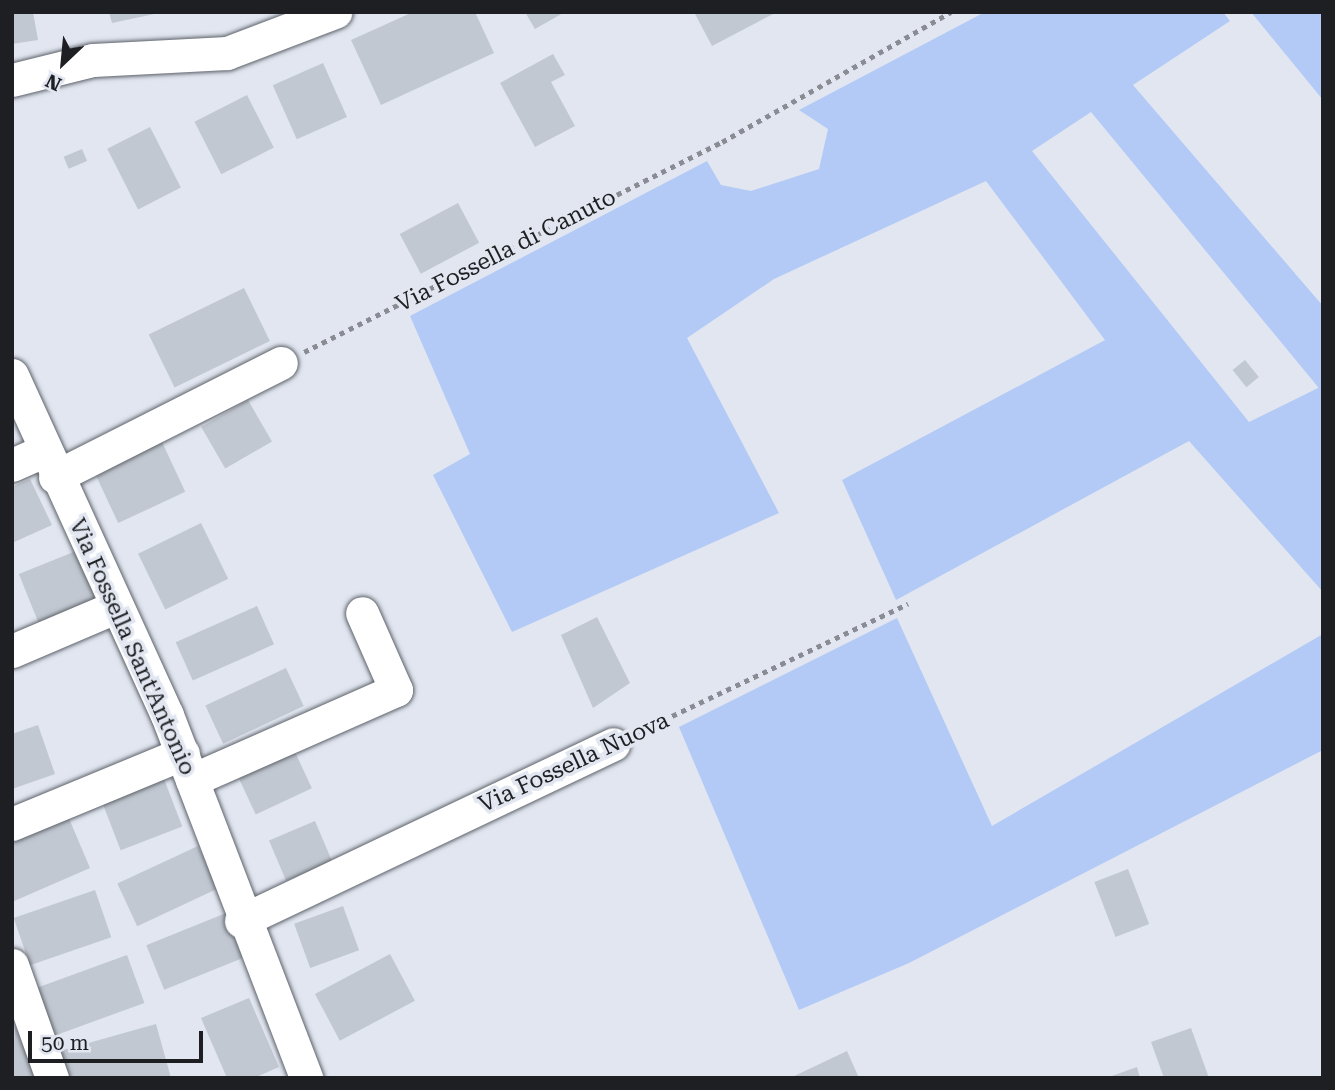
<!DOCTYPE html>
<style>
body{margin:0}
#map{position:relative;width:1335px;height:1090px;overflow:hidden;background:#e1e6f0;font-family:"Roboto Serif",serif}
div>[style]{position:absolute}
.green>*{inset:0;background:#b3caf7}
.building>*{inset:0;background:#c2c8d1;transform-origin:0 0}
.path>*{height:4.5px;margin-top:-2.25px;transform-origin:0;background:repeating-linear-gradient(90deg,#898c93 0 5px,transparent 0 10px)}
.roads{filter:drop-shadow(0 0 2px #5d626a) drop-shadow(0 0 2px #5d626a)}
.minor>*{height:33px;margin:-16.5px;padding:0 16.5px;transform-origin:16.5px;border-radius:16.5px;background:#fff}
span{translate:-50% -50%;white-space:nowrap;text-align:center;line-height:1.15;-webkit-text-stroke:7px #e1e6f0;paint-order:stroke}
.street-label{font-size:23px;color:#1d1f22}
.frame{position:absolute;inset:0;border:14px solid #1d1f22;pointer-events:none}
.north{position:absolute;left:28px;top:28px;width:70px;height:70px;-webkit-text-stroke:5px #e1e6f0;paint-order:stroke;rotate:206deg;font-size:19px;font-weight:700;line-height:28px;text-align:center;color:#1d1f22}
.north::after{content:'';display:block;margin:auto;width:24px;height:32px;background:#1d1f22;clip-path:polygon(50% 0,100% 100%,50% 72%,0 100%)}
.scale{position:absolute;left:28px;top:1031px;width:175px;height:32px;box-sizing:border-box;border:4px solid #1d1f22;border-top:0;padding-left:9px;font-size:21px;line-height:24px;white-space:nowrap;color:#1d1f22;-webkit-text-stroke:5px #e1e6f0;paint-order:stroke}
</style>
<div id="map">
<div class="green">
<div style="clip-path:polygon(evenodd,985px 12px,1223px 12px,1230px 21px,1133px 85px,1323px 306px,1323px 592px,1189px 441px,896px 600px,842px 480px,1105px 340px,986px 181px,774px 279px,687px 338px,779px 513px,512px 632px,433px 475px,470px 454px,410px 316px,707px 161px,721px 185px,751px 191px,819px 169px,828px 129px,799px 110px,985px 12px,1091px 112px,1318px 387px,1318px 388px,1249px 422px,1032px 151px,1091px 112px)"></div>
<div style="clip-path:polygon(1251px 12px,1323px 12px,1323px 100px)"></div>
<div style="clip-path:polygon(897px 618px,992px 826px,1323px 634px,1323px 750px,909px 963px,799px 1010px,679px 727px)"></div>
</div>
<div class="building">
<div style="clip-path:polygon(12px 12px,33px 12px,38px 40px,12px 44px)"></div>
<div style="clip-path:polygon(109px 12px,158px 12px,159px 13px,112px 23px)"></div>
<div style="clip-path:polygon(413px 12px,475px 12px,494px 53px,381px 105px,351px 40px)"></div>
<div style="clip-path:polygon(525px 12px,565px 12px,535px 29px)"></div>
<div style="clip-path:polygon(694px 12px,777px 12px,712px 46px)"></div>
<div style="clip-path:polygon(553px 54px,565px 75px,551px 82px,575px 126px,535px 147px,500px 83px)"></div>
<div style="left:323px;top:63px;width:59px;height:55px;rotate:66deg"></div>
<div style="left:247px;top:95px;width:59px;height:59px;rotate:63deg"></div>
<div style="left:150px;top:127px;width:68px;height:48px;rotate:63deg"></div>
<div style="left:82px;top:149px;width:13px;height:20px;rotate:67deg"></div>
<div style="left:458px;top:203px;width:45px;height:66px;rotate:62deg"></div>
<div style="left:244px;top:288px;width:59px;height:106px;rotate:64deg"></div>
<div style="left:1245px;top:360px;width:22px;height:16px;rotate:51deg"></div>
<div style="left:248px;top:400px;width:48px;height:54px;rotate:60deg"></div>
<div style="left:162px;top:442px;width:55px;height:74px;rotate:65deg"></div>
<div style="clip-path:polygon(30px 479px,52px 525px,12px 543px,12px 487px)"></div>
<div style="left:201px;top:523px;width:62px;height:70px;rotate:64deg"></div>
<div style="left:81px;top:549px;width:54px;height:67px;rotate:68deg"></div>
<div style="left:257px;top:606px;width:42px;height:89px;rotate:66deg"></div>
<div style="clip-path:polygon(597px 617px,630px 683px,593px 708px,561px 635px)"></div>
<div style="left:286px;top:668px;width:42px;height:89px;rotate:65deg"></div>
<div style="clip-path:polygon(38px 725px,55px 774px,12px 789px,12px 734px)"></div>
<div style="left:295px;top:752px;width:40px;height:62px;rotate:65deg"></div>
<div style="left:164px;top:779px;width:51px;height:66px;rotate:69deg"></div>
<div style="clip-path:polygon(68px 816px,90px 868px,12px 902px,12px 840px)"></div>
<div style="left:315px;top:821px;width:44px;height:50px;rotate:67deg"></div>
<div style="left:198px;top:846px;width:47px;height:89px;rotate:65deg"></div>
<div style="left:1128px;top:869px;width:59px;height:36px;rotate:69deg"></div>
<div style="left:95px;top:890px;width:50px;height:86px;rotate:71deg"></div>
<div style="left:343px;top:906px;width:47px;height:52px;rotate:70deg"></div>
<div style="left:226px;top:913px;width:48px;height:86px;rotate:68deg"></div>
<div style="left:390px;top:954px;width:53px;height:85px;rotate:62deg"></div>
<div style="left:127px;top:955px;width:51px;height:95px;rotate:70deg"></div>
<div style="clip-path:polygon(249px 998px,279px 1067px,254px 1078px,227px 1078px,201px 1018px)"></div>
<div style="clip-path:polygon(156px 1024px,171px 1078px,67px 1078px,60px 1051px)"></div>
<div style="clip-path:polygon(15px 1026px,36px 1078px,12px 1078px)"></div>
<div style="clip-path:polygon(1191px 1028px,1209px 1078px,1164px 1078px,1151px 1042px)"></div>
<div style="clip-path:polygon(847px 1051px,859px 1078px,790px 1078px)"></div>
<div style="clip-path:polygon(1137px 1067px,1140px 1078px,1109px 1078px,1109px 1077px)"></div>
</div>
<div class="path">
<div style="left:304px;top:352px;width:468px;rotate:-26.7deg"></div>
<div style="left:722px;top:142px;width:263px;rotate:-29.6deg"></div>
<div style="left:636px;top:733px;width:301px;rotate:-25.4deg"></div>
</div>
<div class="roads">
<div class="minor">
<div style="left:12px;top:80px;width:83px;rotate:-13.9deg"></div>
<div style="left:93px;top:60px;width:134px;rotate:-3deg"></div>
<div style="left:227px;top:53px;width:116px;rotate:-20.8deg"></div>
<div style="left:12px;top:375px;width:374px;rotate:65.5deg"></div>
<div style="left:167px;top:715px;width:389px;rotate:69deg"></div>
<div style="left:12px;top:465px;width:34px;rotate:-24deg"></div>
<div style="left:55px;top:477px;width:253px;rotate:-26.8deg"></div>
<div style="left:12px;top:651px;width:112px;rotate:-23.1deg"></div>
<div style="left:192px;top:780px;width:223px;rotate:-23.8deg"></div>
<div style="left:396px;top:690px;width:84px;rotate:-113.8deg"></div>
<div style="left:12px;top:824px;width:185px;rotate:-22.5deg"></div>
<div style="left:241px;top:921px;width:412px;rotate:-25.4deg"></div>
<div style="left:12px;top:965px;width:120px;rotate:70.5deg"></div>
</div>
</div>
<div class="street-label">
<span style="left:506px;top:251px;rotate:-27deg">Via Fossella di Canuto</span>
<span style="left:132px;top:647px;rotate:66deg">Via Fossella Sant'Antonio</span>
<span style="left:574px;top:763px;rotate:-25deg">Via Fossella Nuova</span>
</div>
<div class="frame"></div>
<div class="north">N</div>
<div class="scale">50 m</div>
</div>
